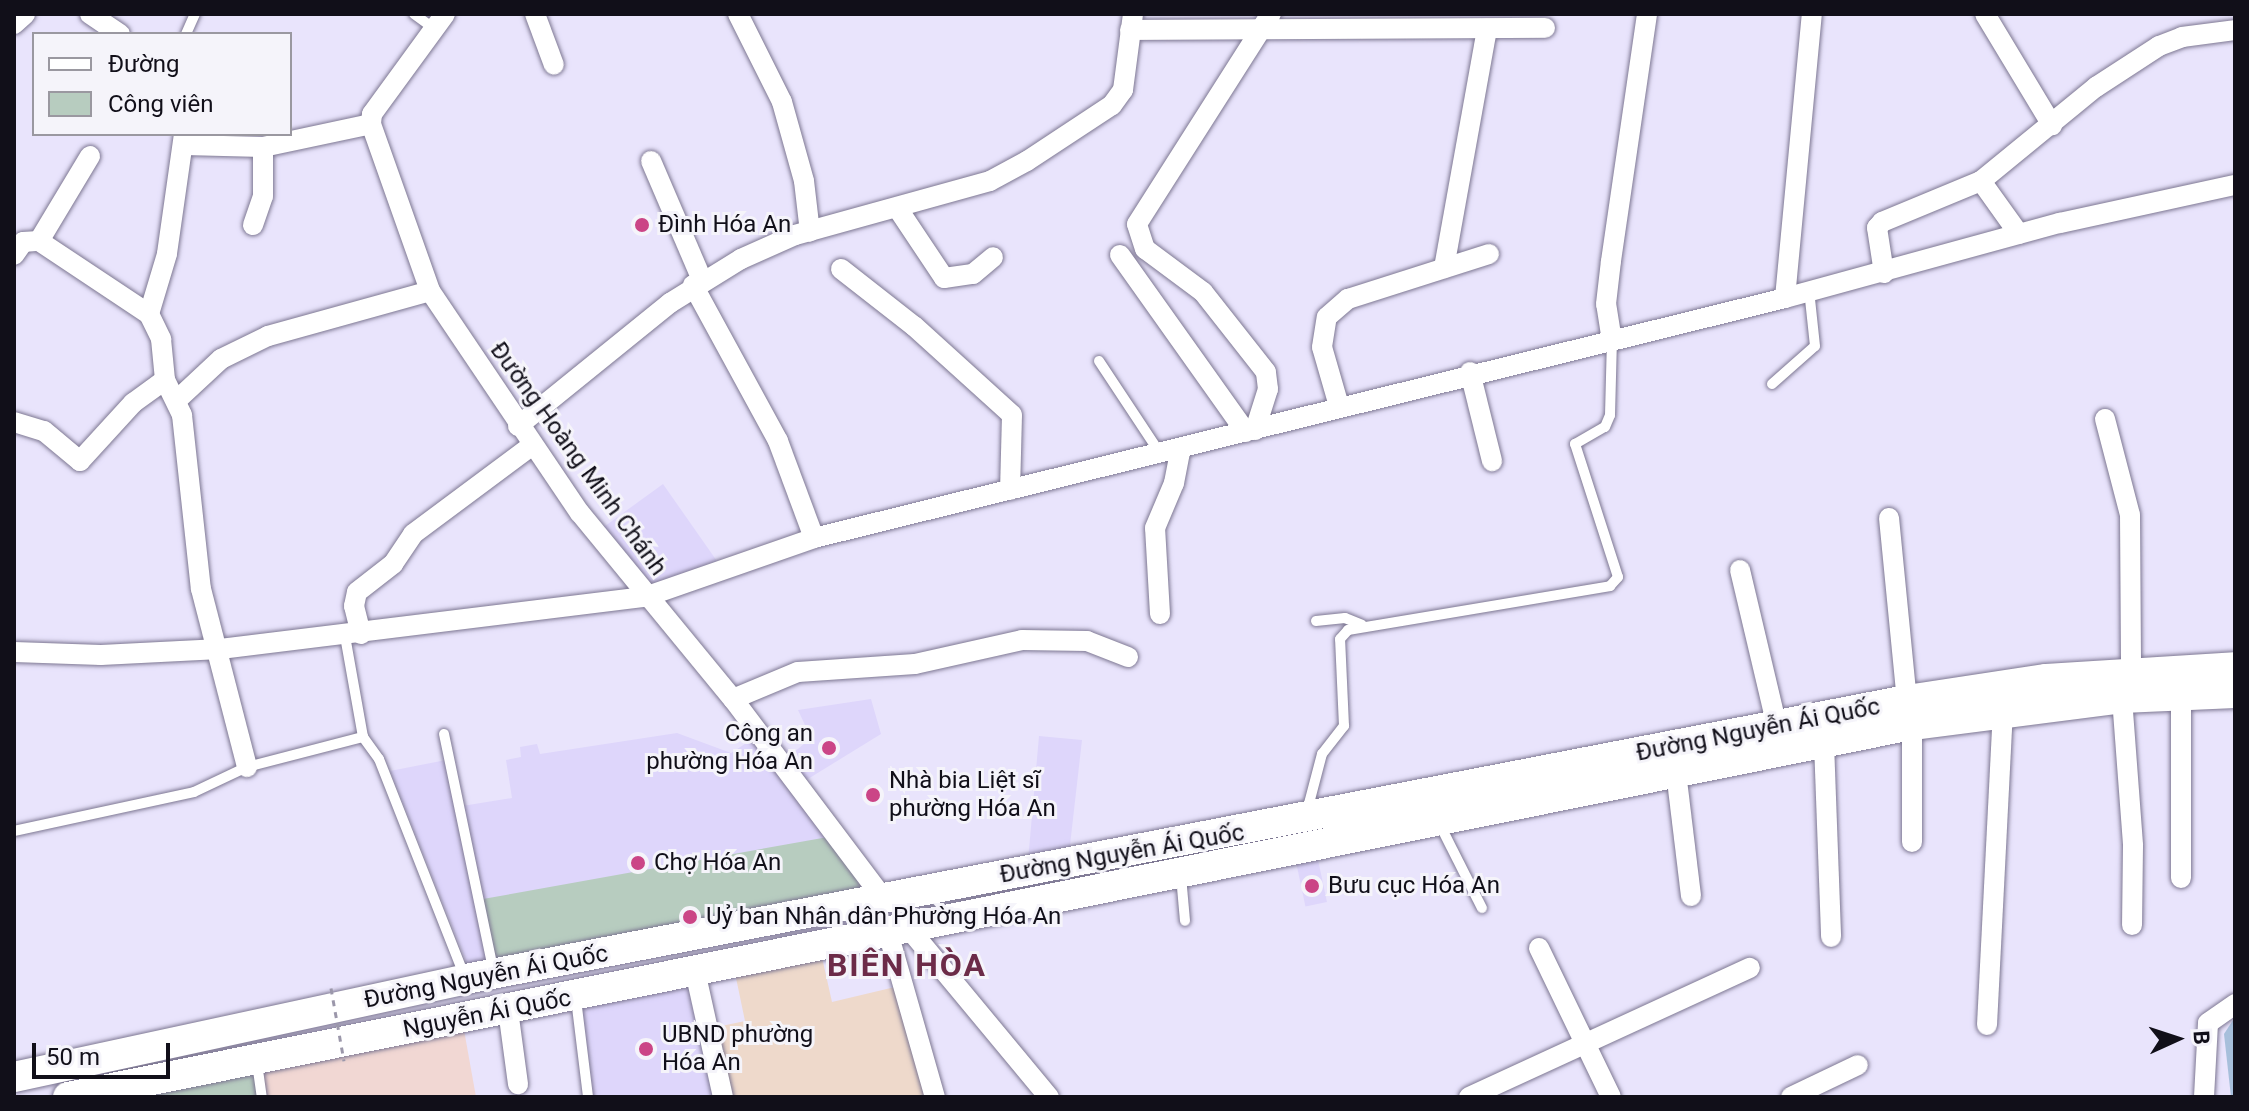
<!DOCTYPE html>
<meta charset="utf-8">
<style>
body{margin:0}
#map{position:relative;width:2249px;height:1111px;overflow:hidden;background:#e9e4fc;font-family:Roboto,sans-serif}
div>[style]{position:absolute}
.built>*{inset:0;background:#ded6fb;transform-origin:0 0}
.industrial>*{inset:0;background:#f1d7d3}
.education>*{inset:0;background:#eed9cb}
.green>*{inset:0;background:#b7ccbf}
.water>*{inset:0;background:#a7bfdb}
.roads{filter:drop-shadow(0 0 2px #7d7792) drop-shadow(0 0 2px #7d7792)}
.service>*{height:10px;margin:-5px;padding:0 5px;transform-origin:5px;border-radius:5px;background:#fff}
.minor>*{height:20px;margin:-10px;padding:0 10px;transform-origin:10px;border-radius:10px;background:#fff}
.primary>*{height:30px;margin:-15px;padding:0 15px;transform-origin:15px;border-radius:15px;background:#fff}
.path-bridge>*{height:3px;margin-top:-1.5px;transform-origin:0;background:repeating-linear-gradient(90deg,#9b97aa 0 6px,transparent 0 12px)}
.dots>*{width:22px;height:22px;translate:-50% -50%;box-sizing:border-box;border:4px solid #f5f4fa;border-radius:50%}
span{translate:-50% -50%;white-space:nowrap;text-align:center;line-height:1.15;-webkit-text-stroke:6px #f5f4fa;paint-order:stroke}
.poi-label{font-size:24px;color:#110f19}
.left{translate:0 -50%;text-align:left}
.right{translate:-100% -50%;text-align:right}
.street-label{font-size:24px;color:#110f19}
.district-label{font-size:32px;color:#6c2b48;font-weight:700;letter-spacing:2px}
.frame{position:absolute;inset:0;border:16px solid #110f19;pointer-events:none}
.legend{position:absolute;left:32px;top:32px;width:260px;height:104px;box-sizing:border-box;background:#f5f4fa;border:2px solid #9a98a0;margin:0;padding:10px 14px;list-style:none;font-size:24px;color:#110f19}
.legend li{display:flex;align-items:center;gap:16px;height:40px}
.legend b{width:40px;border:2px solid #9a98a0}
.north{position:absolute;left:2137px;top:999px;width:80px;height:80px;-webkit-text-stroke:6px #f5f4fa;paint-order:stroke;rotate:87deg;font-size:22px;font-weight:700;line-height:32px;text-align:center;color:#110f19}
.north::after{content:'';display:block;margin:auto;width:28px;height:36px;background:#110f19;clip-path:polygon(50% 0,100% 100%,50% 72%,0 100%)}
.scale{position:absolute;left:32px;top:1043px;width:138px;height:36px;box-sizing:border-box;border:4px solid #110f19;border-top:0;padding-left:10px;font-size:24px;line-height:28px;white-space:nowrap;color:#110f19;-webkit-text-stroke:6px #f5f4fa;paint-order:stroke}
</style>
<div id="map">
<div class="built">
<div style="clip-path:polygon(663px 484px,719px 564px,647px 590px,601px 529px)"></div>
<div style="clip-path:polygon(871px 699px,881px 734px,803px 782px,786px 759px,811px 738px,798px 710px)"></div>
<div style="clip-path:polygon(677px 733px,731px 753px,754px 738px,869px 890px,469px 968px,390px 771px,446px 760px,456px 807px,512px 798px,506px 760px,521px 757px,520px 747px,537px 744px,540px 754px)"></div>
<div style="clip-path:polygon(1039px 736px,1082px 740px,1069px 854px,1028px 861px)"></div>
<div style="left:1317px;top:855px;width:48px;height:22px;rotate:78deg"></div>
<div style="clip-path:polygon(691px 982px,716px 1097px,593px 1097px,582px 1007px)"></div>
</div>
<div class="industrial">
<div style="clip-path:polygon(464px 1030px,476px 1097px,134px 1097px)"></div>
</div>
<div class="education">
<div style="clip-path:polygon(821px 953px,832px 1002px,895px 987px,929px 1097px,729px 1097px,712px 1028px,745px 1021px,735px 973px)"></div>
</div>
<div class="green">
<div style="clip-path:polygon(828px 837px,869px 890px,497px 963px,483px 899px)"></div>
<div style="clip-path:polygon(254px 1074px,258px 1097px,134px 1097px)"></div>
</div>
<div class="water">
<div style="clip-path:polygon(2235px 1017px,2235px 1097px,2231px 1097px,2224px 1034px)"></div>
</div>
<div class="roads">
<div class="service">
<div style="left:414px;top:14px;width:26px;rotate:36deg"></div>
<div style="left:186px;top:34px;width:22px;rotate:-66deg"></div>
<div style="left:1099px;top:361px;width:110px;rotate:56.5deg"></div>
<div style="left:1772px;top:384px;width:57px;rotate:-41.5deg"></div>
<div style="left:1815px;top:346px;width:56px;rotate:-96.1deg"></div>
<div style="left:1316px;top:621px;width:29px;rotate:-6deg"></div>
<div style="left:1345px;top:618px;width:18px;rotate:22deg"></div>
<div style="left:345px;top:636px;width:103px;rotate:79.9deg"></div>
<div style="left:363px;top:737px;width:27px;rotate:54deg"></div>
<div style="left:379px;top:759px;width:234px;rotate:68.5deg"></div>
<div style="left:444px;top:734px;width:240px;rotate:78.2deg"></div>
<div style="left:1307px;top:811px;width:59px;rotate:-75.3deg"></div>
<div style="left:1322px;top:754px;width:36px;rotate:-52deg"></div>
<div style="left:1344px;top:726px;width:87px;rotate:-92.6deg"></div>
<div style="left:1340px;top:639px;width:12px;rotate:-48deg"></div>
<div style="left:1348px;top:630px;width:266px;rotate:-9.5deg"></div>
<div style="left:1610px;top:586px;width:12px;rotate:-48deg"></div>
<div style="left:1618px;top:577px;width:140px;rotate:-107.9deg"></div>
<div style="left:1575px;top:444px;width:34px;rotate:-30deg"></div>
<div style="left:1605px;top:427px;width:13px;rotate:-67deg"></div>
<div style="left:1610px;top:415px;width:74px;rotate:-88.5deg"></div>
<div style="left:1440px;top:825px;width:93px;rotate:63.2deg"></div>
<div style="left:14px;top:831px;width:184px;rotate:-12.2deg"></div>
<div style="left:194px;top:792px;width:59px;rotate:-25.3deg"></div>
<div style="left:247px;top:767px;width:120px;rotate:-14.5deg"></div>
<div style="left:1181px;top:876px;width:45px;rotate:84.9deg"></div>
<div style="left:576px;top:999px;width:99px;rotate:83deg"></div>
<div style="left:257px;top:1063px;width:34px;rotate:82deg"></div>
</div>
<div class="minor">
<div style="left:90px;top:14px;width:36px;rotate:34deg"></div>
<div style="left:445px;top:14px;width:124px;rotate:126.1deg"></div>
<div style="left:372px;top:114px;width:10px;rotate:96deg"></div>
<div style="left:371px;top:124px;width:177px;rotate:70.5deg"></div>
<div style="left:430px;top:291px;width:268px;rotate:56deg"></div>
<div style="left:580px;top:513px;width:241px;rotate:50.6deg"></div>
<div style="left:733px;top:699px;width:249px;rotate:53deg"></div>
<div style="left:535px;top:14px;width:54px;rotate:69.6deg"></div>
<div style="left:738px;top:14px;width:98px;rotate:63.4deg"></div>
<div style="left:782px;top:102px;width:82px;rotate:74.4deg"></div>
<div style="left:804px;top:181px;width:51px;rotate:83.3deg"></div>
<div style="left:1985px;top:14px;width:130px;rotate:58.9deg"></div>
<div style="left:14px;top:24px;width:15px;rotate:-42deg"></div>
<div style="left:1130px;top:30px;width:415px;rotate:-0.3deg"></div>
<div style="left:184px;top:134px;width:121px;rotate:98.1deg"></div>
<div style="left:167px;top:254px;width:63px;rotate:106.7deg"></div>
<div style="left:149px;top:314px;width:28px;rotate:64deg"></div>
<div style="left:161px;top:339px;width:41px;rotate:84.4deg"></div>
<div style="left:165px;top:380px;width:39px;rotate:64deg"></div>
<div style="left:182px;top:415px;width:175px;rotate:83.8deg"></div>
<div style="left:201px;top:589px;width:184px;rotate:75.5deg"></div>
<div style="left:184px;top:145px;width:79px;rotate:1.5deg"></div>
<div style="left:263px;top:147px;width:110px;rotate:-12deg"></div>
<div style="left:651px;top:161px;width:129px;rotate:66.8deg"></div>
<div style="left:1981px;top:181px;width:65px;rotate:54.4deg"></div>
<div style="left:898px;top:209px;width:83px;rotate:56.3deg"></div>
<div style="left:944px;top:278px;width:29px;rotate:-8deg"></div>
<div style="left:973px;top:274px;width:26px;rotate:-40deg"></div>
<div style="left:253px;top:225px;width:31px;rotate:-71deg"></div>
<div style="left:263px;top:196px;width:49px;rotate:-90deg"></div>
<div style="left:39px;top:241px;width:99px;rotate:-59deg"></div>
<div style="left:14px;top:255px;width:16px;rotate:-55deg"></div>
<div style="left:23px;top:242px;width:16px;rotate:-4deg"></div>
<div style="left:39px;top:241px;width:132px;rotate:33.6deg"></div>
<div style="left:1120px;top:255px;width:217px;rotate:54.6deg"></div>
<div style="left:1444px;top:268px;width:243px;rotate:-79.8deg"></div>
<div style="left:841px;top:269px;width:93px;rotate:38deg"></div>
<div style="left:914px;top:326px;width:132px;rotate:42.2deg"></div>
<div style="left:1012px;top:415px;width:75px;rotate:91.5deg"></div>
<div style="left:1884px;top:273px;width:46px;rotate:-98.8deg"></div>
<div style="left:1877px;top:228px;width:8px;rotate:-50deg"></div>
<div style="left:1882px;top:222px;width:107px;rotate:-22.5deg"></div>
<div style="left:1981px;top:181px;width:149px;rotate:-39.3deg"></div>
<div style="left:2096px;top:87px;width:75px;rotate:-33.1deg"></div>
<div style="left:2159px;top:46px;width:25px;rotate:-21deg"></div>
<div style="left:2182px;top:37px;width:53px;rotate:-7.5deg"></div>
<div style="left:693px;top:285px;width:178px;rotate:61.4deg"></div>
<div style="left:778px;top:441px;width:103px;rotate:69.6deg"></div>
<div style="left:1785px;top:298px;width:285px;rotate:-84.6deg"></div>
<div style="left:1612px;top:341px;width:37px;rotate:-99deg"></div>
<div style="left:1606px;top:304px;width:43px;rotate:-83.4deg"></div>
<div style="left:1611px;top:261px;width:250px;rotate:-81.7deg"></div>
<div style="left:1470px;top:372px;width:92px;rotate:76.1deg"></div>
<div style="left:177px;top:400px;width:60px;rotate:-43deg"></div>
<div style="left:221px;top:359px;width:52px;rotate:-26.1deg"></div>
<div style="left:268px;top:336px;width:168px;rotate:-15.5deg"></div>
<div style="left:1339px;top:406px;width:61px;rotate:-106.1deg"></div>
<div style="left:1322px;top:347px;width:30px;rotate:-81deg"></div>
<div style="left:1327px;top:317px;width:28px;rotate:-41deg"></div>
<div style="left:1348px;top:299px;width:148px;rotate:-17.7deg"></div>
<div style="left:2105px;top:419px;width:99px;rotate:75.4deg"></div>
<div style="left:2130px;top:515px;width:156px;rotate:89.6deg"></div>
<div style="left:14px;top:422px;width:31px;rotate:17deg"></div>
<div style="left:44px;top:431px;width:47px;rotate:39.8deg"></div>
<div style="left:80px;top:461px;width:79px;rotate:-47.6deg"></div>
<div style="left:133px;top:403px;width:39px;rotate:-36deg"></div>
<div style="left:518px;top:426px;width:196px;rotate:-39deg"></div>
<div style="left:670px;top:303px;width:84px;rotate:-31.8deg"></div>
<div style="left:741px;top:259px;width:59px;rotate:-24deg"></div>
<div style="left:795px;top:235px;width:202px;rotate:-15.5deg"></div>
<div style="left:990px;top:181px;width:42px;rotate:-28.4deg"></div>
<div style="left:1027px;top:161px;width:102px;rotate:-33.4deg"></div>
<div style="left:1112px;top:105px;width:19px;rotate:-54deg"></div>
<div style="left:1123px;top:90px;width:77px;rotate:-82.5deg"></div>
<div style="left:1255px;top:430px;width:43px;rotate:-72.4deg"></div>
<div style="left:1268px;top:389px;width:17px;rotate:-97deg"></div>
<div style="left:1266px;top:372px;width:102px;rotate:-128.2deg"></div>
<div style="left:1203px;top:292px;width:72px;rotate:-143.4deg"></div>
<div style="left:1145px;top:249px;width:26px;rotate:-108deg"></div>
<div style="left:1137px;top:224px;width:249px;rotate:-57.5deg"></div>
<div style="left:1889px;top:518px;width:183px;rotate:84.4deg"></div>
<div style="left:1740px;top:570px;width:160px;rotate:76.7deg"></div>
<div style="left:1160px;top:614px;width:86px;rotate:-93.3deg"></div>
<div style="left:1155px;top:528px;width:49px;rotate:-67.1deg"></div>
<div style="left:1174px;top:483px;width:36px;rotate:-79deg"></div>
<div style="left:361px;top:634px;width:29px;rotate:-104deg"></div>
<div style="left:354px;top:606px;width:14px;rotate:-78deg"></div>
<div style="left:357px;top:592px;width:46px;rotate:-37.9deg"></div>
<div style="left:393px;top:564px;width:36px;rotate:-56deg"></div>
<div style="left:413px;top:534px;width:147px;rotate:-36.7deg"></div>
<div style="left:14px;top:652px;width:87px;rotate:2deg"></div>
<div style="left:101px;top:655px;width:119px;rotate:-2.9deg"></div>
<div style="left:220px;top:649px;width:428px;rotate:-7deg"></div>
<div style="left:645px;top:597px;width:179px;rotate:-19.2deg"></div>
<div style="left:814px;top:538px;width:1000px;rotate:-13.88deg"></div>
<div style="left:1785px;top:298px;width:285px;rotate:-15.3deg"></div>
<div style="left:2060px;top:223px;width:179px;rotate:-12.3deg"></div>
<div style="left:2122px;top:698px;width:148px;rotate:85.7deg"></div>
<div style="left:2133px;top:846px;width:79px;rotate:90.7deg"></div>
<div style="left:733px;top:699px;width:70px;rotate:-22.6deg"></div>
<div style="left:798px;top:672px;width:117px;rotate:-3.9deg"></div>
<div style="left:915px;top:664px;width:110px;rotate:-12.6deg"></div>
<div style="left:1022px;top:640px;width:65px;rotate:0.9deg"></div>
<div style="left:1087px;top:641px;width:44px;rotate:21.3deg"></div>
<div style="left:1824px;top:743px;width:194px;rotate:87.9deg"></div>
<div style="left:1676px;top:772px;width:125px;rotate:83.1deg"></div>
<div style="left:1912px;top:842px;width:117px;rotate:-90deg"></div>
<div style="left:2181px;top:878px;width:184px;rotate:-90deg"></div>
<div style="left:906px;top:925px;width:224px;rotate:50.3deg"></div>
<div style="left:887px;top:929px;width:175px;rotate:74.1deg"></div>
<div style="left:1539px;top:948px;width:165px;rotate:64.2deg"></div>
<div style="left:695px;top:971px;width:129px;rotate:77.5deg"></div>
<div style="left:508px;top:1010px;width:75px;rotate:82.3deg"></div>
<div style="left:1987px;top:1025px;width:315px;rotate:-87.1deg"></div>
<div style="left:1469px;top:1097px;width:309px;rotate:-24.7deg"></div>
<div style="left:1791px;top:1097px;width:74px;rotate:-25.5deg"></div>
<div style="left:2204px;top:1097px;width:74px;rotate:-86.9deg"></div>
<div style="left:2208px;top:1023px;width:33px;rotate:-35deg"></div>
</div>
<div class="primary">
<div style="left:14px;top:1077px;width:463px;rotate:-12.2deg"></div>
<div style="left:466px;top:979px;width:1468px;rotate:-10.96deg"></div>
<div style="left:1907px;top:700px;width:141px;rotate:-8.6deg"></div>
<div style="left:2046px;top:679px;width:189px;rotate:-3.6deg"></div>
<div style="left:68px;top:1097px;width:1881px;rotate:-11.41deg"></div>
<div style="left:1912px;top:725px;width:212px;rotate:-7.3deg"></div>
<div style="left:2122px;top:698px;width:113px;rotate:-2.5deg"></div>
</div>
</div>
<div class="path-bridge">
<div style="left:331px;top:988px;width:74px;rotate:79.9deg"></div>
</div>
<div class="dots">
<div style="left:642px;top:225px;background:#cb4586"></div>
<div style="left:829px;top:748px;background:#cb4586"></div>
<div style="left:873px;top:795px;background:#cb4586"></div>
<div style="left:638px;top:863px;background:#cb4586"></div>
<div style="left:1312px;top:886px;background:#cb4586"></div>
<div style="left:690px;top:917px;background:#cb4586"></div>
<div style="left:646px;top:1049px;background:#cb4586"></div>
</div>
<div class="poi-label">
<span class="left" style="left:658px;top:225px">Đình Hóa An</span>
<span class="right" style="left:813px;top:748px">Công an<br>phường Hóa An</span>
<span class="left" style="left:889px;top:795px">Nhà bia Liệt sĩ<br>phường Hóa An</span>
<span class="left" style="left:654px;top:863px">Chợ Hóa An</span>
<span class="left" style="left:1328px;top:886px">Bưu cục Hóa An</span>
<span class="left" style="left:706px;top:917px">Uỷ ban Nhân dân Phường Hóa An</span>
<span class="left" style="left:662px;top:1049px">UBND phường<br>Hóa An</span>
</div>
<div class="street-label">
<span style="left:578px;top:459px;rotate:54deg">Đường Hoàng Minh Chánh</span>
<span style="left:1758px;top:730px;rotate:-11deg">Đường Nguyễn Ái Quốc</span>
<span style="left:1122px;top:854px;rotate:-10deg">Đường Nguyễn Ái Quốc</span>
<span style="left:486px;top:977px;rotate:-11deg">Đường Nguyễn Ái Quốc</span>
<span style="left:487px;top:1014px;rotate:-11deg">Nguyễn Ái Quốc</span>
</div>
<div class="district-label">
<span style="left:907px;top:965px">BIÊN HÒA</span>
</div>
<div class="frame"></div>
<ul class="legend">
<li><b style="height:10px;background:#fff"></b>Đường</li>
<li><b style="height:22px;background:#b7ccbf"></b>Công viên</li>
</ul>
<div class="north">B</div>
<div class="scale">50 m</div>
</div>
